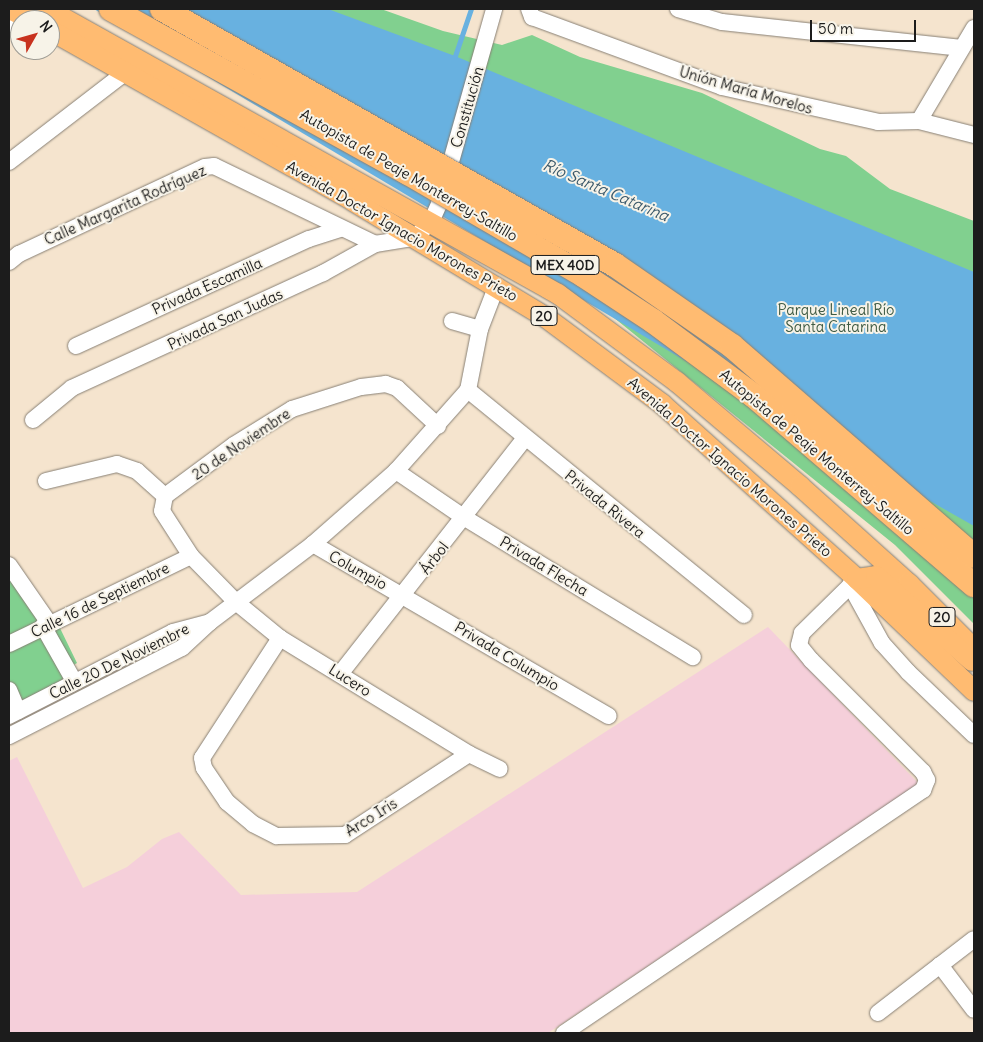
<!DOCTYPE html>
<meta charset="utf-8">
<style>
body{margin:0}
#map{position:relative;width:983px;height:1042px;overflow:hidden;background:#f5e4ce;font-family:Delius,sans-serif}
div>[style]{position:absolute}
.built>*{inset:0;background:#f5cfda}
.green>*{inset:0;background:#81d08f}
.water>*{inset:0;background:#68b1e0}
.stream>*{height:4.5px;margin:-2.25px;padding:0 2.25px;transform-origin:2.25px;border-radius:2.25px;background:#68b1e0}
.roads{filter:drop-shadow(0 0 1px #888075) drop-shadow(0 0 1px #888075)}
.minor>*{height:16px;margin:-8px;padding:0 8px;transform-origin:8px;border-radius:8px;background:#fff}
.major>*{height:20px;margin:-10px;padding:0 10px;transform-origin:10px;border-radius:10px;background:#ffbb71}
.bridges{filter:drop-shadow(0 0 1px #888075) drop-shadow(0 0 1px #888075)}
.highway-bridge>*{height:24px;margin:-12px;padding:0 12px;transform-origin:12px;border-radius:12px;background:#ffbb71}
span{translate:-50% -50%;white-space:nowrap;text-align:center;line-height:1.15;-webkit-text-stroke:4px #f7f3e8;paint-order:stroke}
.shield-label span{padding:1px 4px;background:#f7f3e8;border:1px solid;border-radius:4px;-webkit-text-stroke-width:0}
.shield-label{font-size:14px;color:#1c1c1c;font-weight:700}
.street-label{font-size:15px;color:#1c1c1c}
.park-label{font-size:15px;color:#3f5b44}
.water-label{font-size:16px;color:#3a586a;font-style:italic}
.frame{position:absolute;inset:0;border:10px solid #1c1c1c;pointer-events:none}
.north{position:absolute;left:10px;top:10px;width:50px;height:50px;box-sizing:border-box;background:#f7f3e8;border:1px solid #9f9d96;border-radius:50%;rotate:52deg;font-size:14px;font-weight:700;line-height:20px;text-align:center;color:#1c1c1c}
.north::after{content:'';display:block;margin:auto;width:18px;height:22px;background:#c8321e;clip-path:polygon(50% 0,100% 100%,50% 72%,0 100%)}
.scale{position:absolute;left:810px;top:20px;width:106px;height:22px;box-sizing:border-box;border:2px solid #1c1c1c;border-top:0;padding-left:6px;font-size:15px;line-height:18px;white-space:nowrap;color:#1c1c1c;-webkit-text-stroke:4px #f7f3e8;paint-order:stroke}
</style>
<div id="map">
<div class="built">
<div style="clip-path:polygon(768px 627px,919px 784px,548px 1033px,9px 1033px,9px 761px,17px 757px,83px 888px,127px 867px,162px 839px,179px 832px,241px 895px,357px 892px)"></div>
</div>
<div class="green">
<div style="clip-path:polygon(95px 9px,381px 9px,443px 31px,502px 45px,532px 35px,580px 57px,702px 93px,820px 149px,846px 156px,890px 189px,974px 221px,974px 624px,895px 545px,587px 296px)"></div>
<div style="clip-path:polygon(9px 570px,39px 622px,9px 638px)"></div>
<div style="clip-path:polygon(58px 624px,77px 663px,70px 667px,75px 675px,18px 706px,9px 686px,9px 649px)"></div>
</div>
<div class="water">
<div style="clip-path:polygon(94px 9px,328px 9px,455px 56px,974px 272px,974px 526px,731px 388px)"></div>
</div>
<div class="stream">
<div style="left:455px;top:56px;width:50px;rotate:-71.2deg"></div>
</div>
<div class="roads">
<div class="minor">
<div style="left:529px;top:9px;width:9px;rotate:69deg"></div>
<div style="left:532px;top:17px;width:202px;rotate:20.2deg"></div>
<div style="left:722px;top:87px;width:160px;rotate:12.6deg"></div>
<div style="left:878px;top:122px;width:41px;rotate:-1.4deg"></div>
<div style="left:919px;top:121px;width:57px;rotate:14.3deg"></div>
<div style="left:678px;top:9px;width:46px;rotate:16.5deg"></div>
<div style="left:722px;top:22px;width:239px;rotate:6.2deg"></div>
<div style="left:9px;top:24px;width:11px;rotate:-10deg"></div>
<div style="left:919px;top:121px;width:108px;rotate:-59.4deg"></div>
<div style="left:9px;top:162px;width:149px;rotate:-37.6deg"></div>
<div style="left:9px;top:262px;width:13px;rotate:-39deg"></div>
<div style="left:19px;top:254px;width:205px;rotate:-25.1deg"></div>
<div style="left:205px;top:167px;width:9px;rotate:-6deg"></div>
<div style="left:214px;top:166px;width:179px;rotate:25.8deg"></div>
<div style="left:375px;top:244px;width:39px;rotate:-9deg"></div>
<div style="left:414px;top:238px;width:23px;rotate:-43deg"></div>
<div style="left:431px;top:222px;width:20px;rotate:-66deg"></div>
<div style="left:439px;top:204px;width:203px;rotate:-74.2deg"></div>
<div style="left:452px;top:321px;width:29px;rotate:16deg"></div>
<div style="left:76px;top:346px;width:256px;rotate:-24.7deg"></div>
<div style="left:309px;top:239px;width:33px;rotate:-18deg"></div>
<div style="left:468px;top:390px;width:356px;rotate:39.2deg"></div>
<div style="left:33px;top:420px;width:50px;rotate:-39.4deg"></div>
<div style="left:72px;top:388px;width:276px;rotate:-24.6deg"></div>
<div style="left:323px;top:273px;width:60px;rotate:-29.1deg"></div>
<div style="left:438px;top:426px;width:56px;rotate:-137.2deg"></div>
<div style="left:397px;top:388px;width:12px;rotate:-160deg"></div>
<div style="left:386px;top:384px;width:25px;rotate:173deg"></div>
<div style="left:361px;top:387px;width:72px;rotate:162.3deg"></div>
<div style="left:292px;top:409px;width:68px;rotate:148.2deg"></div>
<div style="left:234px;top:445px;width:86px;rotate:143.5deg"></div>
<div style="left:165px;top:496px;width:15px;rotate:101deg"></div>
<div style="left:162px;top:511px;width:54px;rotate:57.2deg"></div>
<div style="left:191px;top:556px;width:64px;rotate:45.6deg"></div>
<div style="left:236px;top:602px;width:57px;rotate:39.3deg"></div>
<div style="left:280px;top:638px;width:222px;rotate:31.5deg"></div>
<div style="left:469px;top:754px;width:34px;rotate:26deg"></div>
<div style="left:396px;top:471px;width:83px;rotate:34.3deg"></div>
<div style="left:465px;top:518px;width:267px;rotate:31.4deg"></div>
<div style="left:46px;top:481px;width:73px;rotate:-13.5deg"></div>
<div style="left:117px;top:464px;width:21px;rotate:19deg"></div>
<div style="left:137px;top:471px;width:38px;rotate:42deg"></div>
<div style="left:313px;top:544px;width:342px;rotate:30.2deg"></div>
<div style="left:9px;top:565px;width:70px;rotate:55.4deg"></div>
<div style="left:850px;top:585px;width:66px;rotate:61.1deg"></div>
<div style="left:882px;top:643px;width:39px;rotate:48deg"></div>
<div style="left:908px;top:672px;width:91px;rotate:43.7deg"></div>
<div style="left:43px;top:626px;width:63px;rotate:60.6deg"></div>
<div style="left:280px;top:638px;width:143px;rotate:123deg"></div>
<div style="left:202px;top:758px;width:10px;rotate:79deg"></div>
<div style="left:204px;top:768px;width:41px;rotate:55.9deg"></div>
<div style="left:227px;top:802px;width:34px;rotate:40deg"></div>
<div style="left:253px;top:824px;width:27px;rotate:27deg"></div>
<div style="left:277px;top:836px;width:68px;rotate:-0.8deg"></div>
<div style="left:345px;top:835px;width:148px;rotate:-33.2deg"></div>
<div style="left:9px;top:644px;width:202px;rotate:-25.8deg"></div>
<div style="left:340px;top:674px;width:298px;rotate:-51.9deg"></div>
<div style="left:9px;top:690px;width:23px;rotate:67deg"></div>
<div style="left:9px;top:716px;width:184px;rotate:-27.1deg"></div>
<div style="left:173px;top:632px;width:38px;rotate:-15deg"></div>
<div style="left:9px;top:736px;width:194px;rotate:-27deg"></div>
<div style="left:182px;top:648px;width:38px;rotate:-43deg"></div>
<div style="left:210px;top:622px;width:129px;rotate:-37.1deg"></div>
<div style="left:313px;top:544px;width:111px;rotate:-41.3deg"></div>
<div style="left:396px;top:471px;width:108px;rotate:-48.4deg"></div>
<div style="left:468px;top:390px;width:62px;rotate:-78.9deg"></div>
<div style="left:480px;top:329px;width:47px;rotate:-68.9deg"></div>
<div style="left:940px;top:965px;width:56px;rotate:52.9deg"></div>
<div style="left:878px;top:1013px;width:121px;rotate:-37.6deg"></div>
<div style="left:564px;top:1033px;width:434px;rotate:-34.1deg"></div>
<div style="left:923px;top:790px;width:11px;rotate:-68deg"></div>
<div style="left:927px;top:780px;width:9px;rotate:-117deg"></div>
<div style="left:923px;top:772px;width:158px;rotate:-135deg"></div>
<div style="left:811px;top:660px;width:19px;rotate:-129deg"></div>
<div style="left:799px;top:645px;width:12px;rotate:-76deg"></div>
<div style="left:802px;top:633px;width:77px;rotate:-44.5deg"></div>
</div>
<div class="major">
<div style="left:10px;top:9px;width:25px;rotate:27deg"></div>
<div style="left:47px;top:9px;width:585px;rotate:29.15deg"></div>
<div style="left:558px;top:294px;width:148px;rotate:36.5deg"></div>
<div style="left:677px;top:382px;width:161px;rotate:40.2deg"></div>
<div style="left:800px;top:486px;width:147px;rotate:42deg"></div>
<div style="left:909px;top:584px;width:92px;rotate:45deg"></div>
<div style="left:50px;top:30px;width:348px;rotate:29.4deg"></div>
<div style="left:353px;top:201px;width:224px;rotate:31.1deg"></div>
<div style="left:545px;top:317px;width:146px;rotate:36.6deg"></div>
<div style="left:662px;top:404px;width:262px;rotate:41.9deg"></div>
<div style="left:857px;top:579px;width:162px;rotate:43.7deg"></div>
<div style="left:857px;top:579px;width:19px;rotate:-9deg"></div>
<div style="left:876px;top:576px;width:128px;rotate:41.5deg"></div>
</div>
</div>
<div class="bridges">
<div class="highway-bridge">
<div style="left:111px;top:9px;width:339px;rotate:28.9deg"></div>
<div style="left:408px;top:173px;width:203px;rotate:30.2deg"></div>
<div style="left:583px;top:275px;width:84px;rotate:33.3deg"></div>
<div style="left:653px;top:321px;width:126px;rotate:36.6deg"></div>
<div style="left:754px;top:396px;width:290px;rotate:40.7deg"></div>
<div style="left:162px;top:9px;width:520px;rotate:29.47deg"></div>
<div style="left:615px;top:265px;width:142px;rotate:34.7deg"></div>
<div style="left:732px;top:346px;width:320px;rotate:41deg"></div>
</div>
</div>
<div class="shield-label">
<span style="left:565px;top:265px">MEX 40D</span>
<span style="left:544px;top:316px">20</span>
<span style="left:942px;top:617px">20</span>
</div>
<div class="street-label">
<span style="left:746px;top:90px;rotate:16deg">Unión María Morelos</span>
<span style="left:467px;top:107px;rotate:-74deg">Constitución</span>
<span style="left:409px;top:175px;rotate:30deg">Autopista de Peaje Monterrey-Saltillo</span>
<span style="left:125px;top:205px;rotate:-24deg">Calle Margarita Rodríguez</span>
<span style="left:402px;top:231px;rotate:30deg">Avenida Doctor Ignacio Morones Prieto</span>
<span style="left:207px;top:286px;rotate:-24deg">Privada Escamilla</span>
<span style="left:225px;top:319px;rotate:-25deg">Privada San Judas</span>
<span style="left:241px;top:444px;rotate:-34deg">20 de Noviembre</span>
<span style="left:817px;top:452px;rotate:40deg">Autopista de Peaje Monterrey-Saltillo</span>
<span style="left:730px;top:467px;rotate:41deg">Avenida Doctor Ignacio Morones Prieto</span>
<span style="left:605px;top:504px;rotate:39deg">Privada Rivera</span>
<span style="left:434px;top:558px;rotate:-52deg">Árbol</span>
<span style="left:544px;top:566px;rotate:31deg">Privada Flecha</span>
<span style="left:358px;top:570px;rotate:29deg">Columpio</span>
<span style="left:100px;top:600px;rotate:-26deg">Calle 16 de Septiembre</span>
<span style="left:507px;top:656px;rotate:31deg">Privada Columpio</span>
<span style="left:119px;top:661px;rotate:-26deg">Calle 20 De Noviembre</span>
<span style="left:350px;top:680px;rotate:32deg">Lucero</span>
<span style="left:371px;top:817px;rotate:-32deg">Arco Iris</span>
</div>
<div class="park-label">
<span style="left:836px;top:318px">Parque Lineal Río<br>Santa Catarina</span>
</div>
<div class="water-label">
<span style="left:606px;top:190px;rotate:23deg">Río Santa Catarina</span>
</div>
<div class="frame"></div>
<div class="north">N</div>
<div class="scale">50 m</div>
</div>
